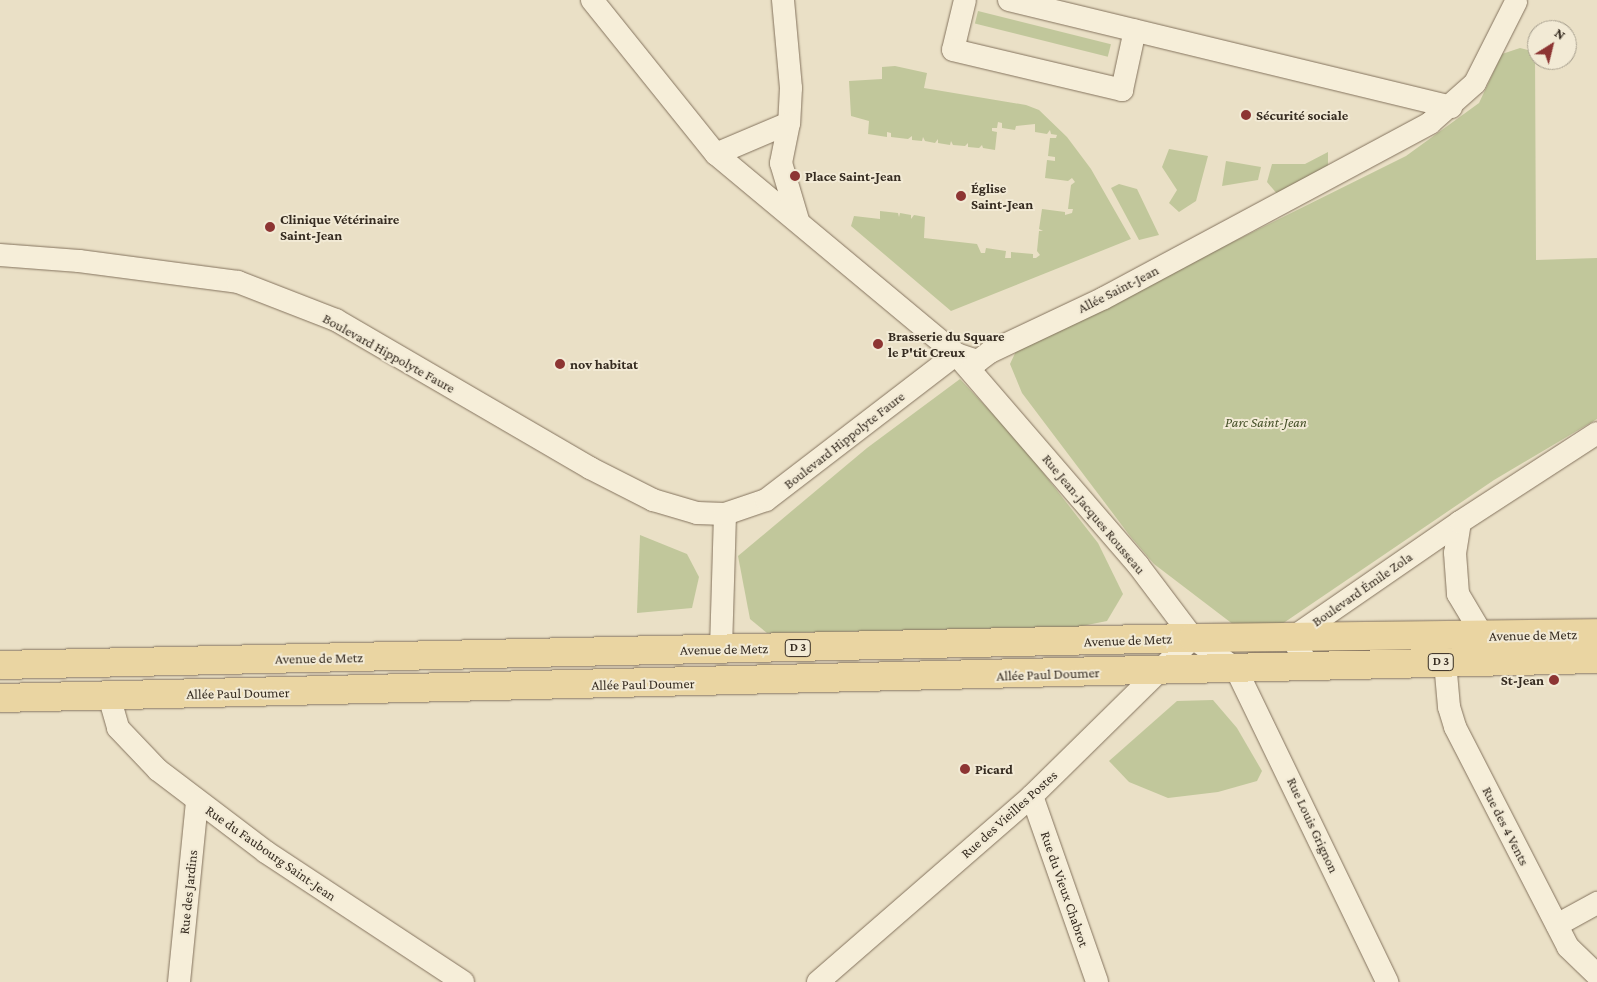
<!DOCTYPE html>
<meta charset="utf-8">
<style>
body{margin:0}
#map{position:relative;width:1597px;height:982px;overflow:hidden;background:#eae0c6;font-family:"Crimson Pro",serif}
div>[style]{position:absolute}
.green>*{inset:0;background:#c1c79b;transform-origin:0 0}
.roads{filter:drop-shadow(0 0 1px #84735e) drop-shadow(0 0 1px #84735e)}
.minor>*{height:22px;margin:-11px;padding:0 11px;transform-origin:11px;border-radius:11px;background:#f6eed9}
.primary>*{height:28px;margin:-14px;padding:0 14px;transform-origin:14px;border-radius:14px;background:#ead5a2}
.dots>*{width:14px;height:14px;translate:-50% -50%;box-sizing:border-box;border:2px solid #f2ead5;border-radius:50%}
span{translate:-50% -50%;white-space:nowrap;text-align:center;line-height:1.15;-webkit-text-stroke:4px #f2ead5;paint-order:stroke}
.shield-label span{padding:1px 4px;background:#f2ead5;border:1px solid;border-radius:4px;-webkit-text-stroke-width:0}
.shield-label{font-size:12px;color:#352b20;font-weight:700}
.poi-label{font-size:14px;color:#352b20;font-weight:700}
.left{translate:0 -50%;text-align:left}
.right{translate:-100% -50%;text-align:right}
.street-label{font-size:14px;color:#352b20}
.park-label{font-size:14px;color:#455028;font-style:italic}
.north{position:absolute;left:1527px;top:20px;width:50px;height:50px;box-sizing:border-box;background:#f2ead5;border:1px solid #a69e8d;border-radius:50%;rotate:36deg;font-size:14px;font-weight:700;line-height:20px;text-align:center;color:#352b20}
.north::after{content:'';display:block;margin:auto;width:18px;height:22px;background:#8d3533;clip-path:polygon(50% 0,100% 100%,50% 72%,0 100%)}
</style>
<div id="map">
<div class="green">
<div style="left:978px;top:11px;width:137px;height:13px;rotate:14deg"></div>
<div style="clip-path:polygon(1520px 48px,1535px 52px,1536px 260px,1597px 258px,1597px 419px,1494px 480px,1282px 624px,1234px 625px,1154px 564px,1130px 536px,1022px 393px,1010px 364px,1017px 349px,1406px 156px,1479px 103px,1502px 54px)"></div>
<div style="clip-path:polygon(895px 66px,927px 73px,924px 88px,1026px 105px,1039px 110px,1067px 137px,1091px 169px,1131px 239px,951px 311px,851px 226px,854px 216px,880px 219px,880px 211px,898px 213px,899px 217px,900px 213px,911px 215px,911px 219px,914px 215px,925px 217px,924px 238px,977px 244px,981px 253px,985px 253px,986px 248px,1006px 251px,1005px 258px,1011px 258px,1011px 252px,1033px 254px,1033px 258px,1036px 258px,1040px 255px,1037px 251px,1039px 231px,1043px 231px,1039px 229px,1042px 209px,1065px 212px,1065px 215px,1072px 213px,1073px 209px,1068px 209px,1071px 185px,1075px 182px,1072px 178px,1068px 181px,1045px 178px,1047px 160px,1055px 161px,1055px 157px,1048px 156px,1050px 138px,1056px 138px,1057px 135px,1051px 134px,1050px 130px,1047px 134px,1035px 132px,1035px 124px,1016px 126px,1015px 130px,1002px 128px,1002px 123px,998px 122px,997px 128px,992px 128px,992px 131px,997px 132px,995px 150px,983px 148px,982px 145px,979px 148px,968px 147px,968px 143px,965px 146px,953px 145px,951px 141px,950px 145px,938px 143px,938px 139px,935px 143px,925px 141px,923px 137px,922px 141px,912px 140px,912px 136px,908px 139px,891px 137px,891px 133px,887px 132px,887px 137px,868px 134px,869px 121px,851px 116px,849px 81px,882px 79px,882px 67px)"></div>
<div style="clip-path:polygon(1169px 149px,1208px 156px,1196px 201px,1179px 212px,1169px 203px,1177px 190px,1162px 167px)"></div>
<div style="clip-path:polygon(1328px 152px,1328px 166px,1278px 195px,1267px 182px,1272px 164px,1305px 164px)"></div>
<div style="clip-path:polygon(1226px 161px,1261px 167px,1258px 180px,1222px 186px)"></div>
<div style="clip-path:polygon(1119px 184px,1137px 189px,1159px 235px,1139px 240px,1111px 188px)"></div>
<div style="clip-path:polygon(960px 379px,1020px 443px,1098px 543px,1123px 594px,1107px 621px,1077px 627px,767px 633px,750px 619px,738px 556px,867px 448px)"></div>
<div style="clip-path:polygon(640px 535px,687px 554px,699px 577px,692px 608px,637px 613px)"></div>
<div style="clip-path:polygon(1213px 700px,1237px 728px,1262px 771px,1257px 781px,1218px 792px,1168px 798px,1129px 782px,1109px 761px,1177px 701px)"></div>
</div>
<div class="roads">
<div class="minor">
<div style="left:592px;top:0;width:198px;rotate:51.2deg"></div>
<div style="left:716px;top:154px;width:312px;rotate:39.8deg"></div>
<div style="left:956px;top:354px;width:279px;rotate:49.2deg"></div>
<div style="left:1138px;top:565px;width:91px;rotate:53deg"></div>
<div style="left:1193px;top:638px;width:53px;rotate:35.8deg"></div>
<div style="left:1236px;top:669px;width:348px;rotate:64.2deg"></div>
<div style="left:783px;top:0;width:88px;rotate:84.8deg"></div>
<div style="left:791px;top:88px;width:35px;rotate:93deg"></div>
<div style="left:789px;top:123px;width:41px;rotate:101.3deg"></div>
<div style="left:781px;top:163px;width:59px;rotate:73.4deg"></div>
<div style="left:965px;top:0;width:51px;rotate:103.5deg"></div>
<div style="left:953px;top:50px;width:174px;rotate:13.3deg"></div>
<div style="left:1122px;top:90px;width:61px;rotate:-77.8deg"></div>
<div style="left:1009px;top:0;width:455px;rotate:13.6deg"></div>
<div style="left:716px;top:154px;width:79px;rotate:-23deg"></div>
<div style="left:0;top:255px;width:79px;rotate:4.3deg"></div>
<div style="left:79px;top:261px;width:160px;rotate:7.5deg"></div>
<div style="left:238px;top:282px;width:105px;rotate:21.2deg"></div>
<div style="left:336px;top:320px;width:294px;rotate:30.2deg"></div>
<div style="left:590px;top:468px;width:71px;rotate:26.9deg"></div>
<div style="left:653px;top:500px;width:46px;rotate:16.5deg"></div>
<div style="left:697px;top:513px;width:28px;rotate:2deg"></div>
<div style="left:956px;top:354px;width:23px;rotate:18deg"></div>
<div style="left:978px;top:361px;width:15px;rotate:-37deg"></div>
<div style="left:990px;top:352px;width:126px;rotate:-25.3deg"></div>
<div style="left:1104px;top:298px;width:370px;rotate:-28.2deg"></div>
<div style="left:1430px;top:123px;width:60px;rotate:-41.6deg"></div>
<div style="left:1475px;top:83px;width:91px;rotate:-63.2deg"></div>
<div style="left:1460px;top:522px;width:31px;rotate:99deg"></div>
<div style="left:1455px;top:553px;width:41px;rotate:85.8deg"></div>
<div style="left:1458px;top:594px;width:49px;rotate:59.2deg"></div>
<div style="left:721px;top:649px;width:135px;rotate:-88.3deg"></div>
<div style="left:725px;top:514px;width:43px;rotate:-18.9deg"></div>
<div style="left:766px;top:500px;width:240px;rotate:-37.5deg"></div>
<div style="left:1445px;top:662px;width:45px;rotate:84.9deg"></div>
<div style="left:1449px;top:707px;width:21px;rotate:73deg"></div>
<div style="left:1455px;top:727px;width:247px;rotate:62.8deg"></div>
<div style="left:1568px;top:947px;width:40px;rotate:44deg"></div>
<div style="left:1308px;top:665px;width:31px;rotate:-121deg"></div>
<div style="left:1292px;top:638px;width:204px;rotate:-34.6deg"></div>
<div style="left:1460px;top:522px;width:163px;rotate:-33deg"></div>
<div style="left:109px;top:696px;width:33px;rotate:74deg"></div>
<div style="left:118px;top:728px;width:58px;rotate:46.4deg"></div>
<div style="left:158px;top:770px;width:136px;rotate:37.2deg"></div>
<div style="left:266px;top:852px;width:236px;rotate:33.4deg"></div>
<div style="left:1032px;top:796px;width:197px;rotate:70.7deg"></div>
<div style="left:1557px;top:925px;width:46px;rotate:-28.8deg"></div>
<div style="left:179px;top:982px;width:182px;rotate:-84.3deg"></div>
<div style="left:818px;top:982px;width:284px;rotate:-41deg"></div>
<div style="left:1032px;top:796px;width:226px;rotate:-44.5deg"></div>
</div>
<div class="primary">
<div style="left:0;top:665px;width:1193px;rotate:-1.3deg"></div>
<div style="left:1193px;top:638px;width:404px;rotate:-0.7deg"></div>
<div style="left:0;top:698px;width:1597px;rotate:-1.4deg"></div>
</div>
</div>
<div class="dots">
<div style="left:1246px;top:115px;background:#8d3533"></div>
<div style="left:795px;top:176px;background:#8d3533"></div>
<div style="left:961px;top:196px;background:#8d3533"></div>
<div style="left:270px;top:227px;background:#8d3533"></div>
<div style="left:878px;top:344px;background:#8d3533"></div>
<div style="left:560px;top:364px;background:#8d3533"></div>
<div style="left:1554px;top:680px;background:#8d3533"></div>
<div style="left:965px;top:769px;background:#8d3533"></div>
</div>
<div class="shield-label">
<span style="left:798px;top:648px">D 3</span>
<span style="left:1441px;top:662px">D 3</span>
</div>
<div class="poi-label">
<span class="left" style="left:1256px;top:115px">Sécurité sociale</span>
<span class="left" style="left:805px;top:176px">Place Saint-Jean</span>
<span class="left" style="left:971px;top:196px">Église<br>Saint-Jean</span>
<span class="left" style="left:280px;top:227px">Clinique Vétérinaire<br>Saint-Jean</span>
<span class="left" style="left:888px;top:344px">Brasserie du Square<br>le P'tit Creux</span>
<span class="left" style="left:570px;top:364px">nov habitat</span>
<span class="right" style="left:1544px;top:680px">St-Jean</span>
<span class="left" style="left:975px;top:769px">Picard</span>
</div>
<div class="street-label">
<span style="left:1118px;top:289px;rotate:-27deg">Allée Saint-Jean</span>
<span style="left:389px;top:353px;rotate:29deg">Boulevard Hippolyte Faure</span>
<span style="left:844px;top:440px;rotate:-38deg">Boulevard Hippolyte Faure</span>
<span style="left:1094px;top:514px;rotate:50deg">Rue Jean-Jacques Rousseau</span>
<span style="left:1362px;top:589px;rotate:-35deg">Boulevard Émile Zola</span>
<span style="left:1533px;top:635px;rotate:-1deg">Avenue de Metz</span>
<span style="left:1128px;top:640px;rotate:-2deg">Avenue de Metz</span>
<span style="left:724px;top:649px;rotate:-1deg">Avenue de Metz</span>
<span style="left:319px;top:658px;rotate:-1deg">Avenue de Metz</span>
<span style="left:1048px;top:674px;rotate:-2deg">Allée Paul Doumer</span>
<span style="left:643px;top:684px;rotate:-1deg">Allée Paul Doumer</span>
<span style="left:238px;top:693px;rotate:-1deg">Allée Paul Doumer</span>
<span style="left:1009px;top:814px;rotate:-42deg">Rue des Vieilles Postes</span>
<span style="left:1313px;top:825px;rotate:65deg">Rue Louis Grignon</span>
<span style="left:1506px;top:826px;rotate:63deg">Rue des 4 Vents</span>
<span style="left:271px;top:853px;rotate:35deg">Rue du Faubourg Saint-Jean</span>
<span style="left:1065px;top:889px;rotate:71deg">Rue du Vieux Chabrot</span>
<span style="left:188px;top:892px;rotate:-84deg">Rue des Jardins</span>
</div>
<div class="park-label">
<span style="left:1266px;top:422px">Parc Saint-Jean</span>
</div>
<div class="north">N</div>
</div>
